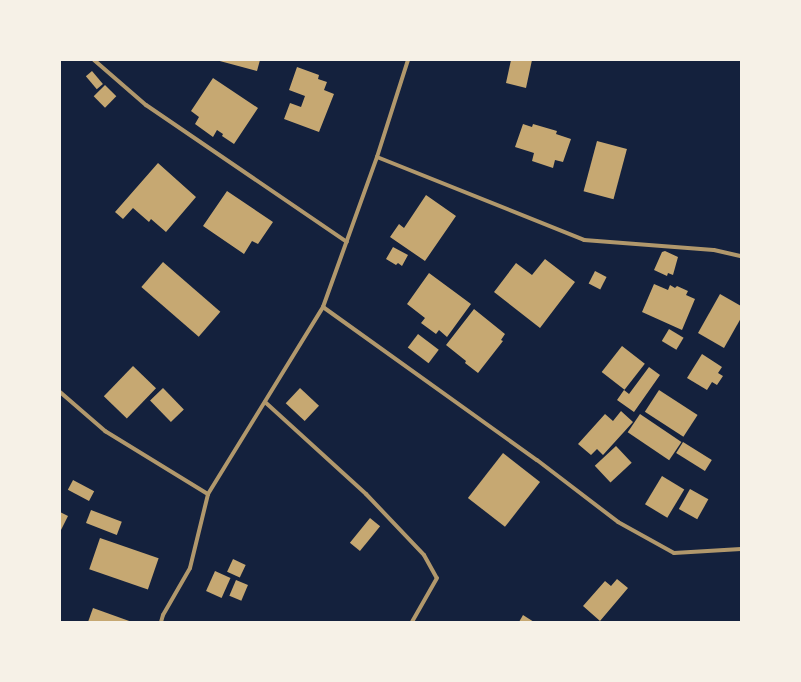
<!DOCTYPE html>
<style>
body{margin:0}
#map{position:relative;width:801px;height:682px;overflow:hidden;background:#14213d;font-family:"Alegreya Sans",sans-serif}
div>[style]{position:absolute}
.building>*{inset:0;background:#c6a872;transform-origin:0 0}
.minor>*{height:4px;margin:-2px;padding:0 2px;transform-origin:2px;border-radius:2px;background:#b1986c}
span{translate:-50% -50%;white-space:nowrap;text-align:center;line-height:1.15;-webkit-text-stroke:4px #f6f1e7;paint-order:stroke}
.frame{position:absolute;inset:0;border:61px solid #f6f1e7;pointer-events:none}
</style>
<div id="map">
<div class="building">
<div style="clip-path:polygon(216px 60px,260px 60px,257px 71px)"></div>
<div style="clip-path:polygon(511px 60px,532px 60px,526px 88px,506px 83px)"></div>
<div style="clip-path:polygon(297px 67px,319px 75px,318px 79px,327px 82px,324px 90px,334px 94px,319px 132px,284px 119px,290px 103px,301px 107px,305px 96px,289px 90px)"></div>
<div style="left:92px;top:71px;width:17px;height:8px;rotate:50deg"></div>
<div style="clip-path:polygon(213px 78px,258px 108px,234px 144px,222px 136px,223px 134px,217px 130px,213px 137px,195px 124px,199px 117px,191px 111px)"></div>
<div style="left:105px;top:85px;width:16px;height:16px;rotate:45deg"></div>
<div style="clip-path:polygon(523px 124px,532px 127px,533px 124px,557px 131px,556px 134px,571px 139px,563px 162px,555px 160px,553px 168px,532px 161px,534px 153px,515px 147px)"></div>
<div style="left:597px;top:141px;width:31px;height:52px;rotate:15deg"></div>
<div style="clip-path:polygon(158px 163px,196px 197px,166px 232px,151px 219px,149px 222px,133px 208px,123px 219px,115px 212px)"></div>
<div style="clip-path:polygon(227px 191px,273px 222px,258px 244px,252px 241px,244px 254px,203px 226px)"></div>
<div style="clip-path:polygon(426px 195px,456px 216px,425px 261px,390px 237px,399px 224px,404px 228px)"></div>
<div style="clip-path:polygon(393px 247px,408px 255px,402px 266px,398px 263px,396px 265px,386px 259px)"></div>
<div style="clip-path:polygon(665px 251px,678px 257px,673px 275px,668px 273px,667px 276px,654px 270px,662px 252px)"></div>
<div style="clip-path:polygon(545px 259px,575px 282px,540px 328px,494px 292px,516px 263px,532px 275px)"></div>
<div style="left:163px;top:262px;width:76px;height:33px;rotate:41deg"></div>
<div style="left:595px;top:271px;width:13px;height:14px;rotate:27deg"></div>
<div style="clip-path:polygon(429px 273px,471px 304px,447px 337px,439px 330px,436px 334px,421px 323px,425px 318px,407px 304px)"></div>
<div style="clip-path:polygon(654px 284px,668px 290px,670px 285px,675px 288px,677px 286px,688px 291px,686px 295px,695px 299px,682px 330px,642px 312px)"></div>
<div style="clip-path:polygon(720px 294px,741px 306px,741px 318px,724px 348px,698px 333px)"></div>
<div style="clip-path:polygon(474px 309px,505px 334px,501px 340px,503px 341px,478px 373px,465px 363px,466px 361px,446px 345px)"></div>
<div style="left:669px;top:329px;width:17px;height:14px;rotate:31deg"></div>
<div style="left:418px;top:334px;width:26px;height:17px;rotate:37deg"></div>
<div style="left:622px;top:346px;width:29px;height:33px;rotate:38deg"></div>
<div style="clip-path:polygon(702px 354px,722px 367px,718px 373px,723px 376px,717px 385px,712px 382px,707px 390px,687px 378px)"></div>
<div style="left:133px;top:366px;width:32px;height:42px;rotate:44deg"></div>
<div style="clip-path:polygon(649px 367px,660px 375px,634px 412px,617px 400px,624px 390px,629px 394px)"></div>
<div style="left:163px;top:388px;width:30px;height:18px;rotate:46deg"></div>
<div style="left:300px;top:388px;width:26px;height:21px;rotate:43deg"></div>
<div style="left:659px;top:390px;width:46px;height:26px;rotate:33deg"></div>
<div style="clip-path:polygon(621px 411px,633px 422px,603px 455px,597px 449px,591px 455px,578px 444px,605px 414px,613px 421px)"></div>
<div style="left:640px;top:414px;width:50px;height:22px;rotate:34deg"></div>
<div style="left:683px;top:442px;width:34px;height:13px;rotate:32deg"></div>
<div style="left:616px;top:446px;width:23px;height:29px;rotate:47deg"></div>
<div style="left:503px;top:453px;width:47px;height:57px;rotate:38deg"></div>
<div style="left:662px;top:476px;width:26px;height:33px;rotate:31deg"></div>
<div style="left:73px;top:480px;width:24px;height:11px;rotate:28deg"></div>
<div style="left:690px;top:489px;width:21px;height:23px;rotate:29deg"></div>
<div style="left:91px;top:510px;width:33px;height:14px;rotate:21deg"></div>
<div style="clip-path:polygon(60px 512px,68px 516px,60px 532px)"></div>
<div style="left:370px;top:518px;width:13px;height:32px;rotate:39deg"></div>
<div style="left:100px;top:538px;width:62px;height:33px;rotate:19deg"></div>
<div style="left:233px;top:559px;width:14px;height:14px;rotate:25deg"></div>
<div style="left:215px;top:571px;width:17px;height:22px;rotate:24deg"></div>
<div style="clip-path:polygon(617px 579px,628px 588px,600px 621px,583px 606px,605px 581px,611px 586px)"></div>
<div style="left:236px;top:580px;width:13px;height:17px;rotate:23deg"></div>
<div style="clip-path:polygon(93px 608px,132px 622px,88px 622px)"></div>
<div style="clip-path:polygon(523px 615px,534px 622px,519px 622px)"></div>
</div>
<div class="minor">
<div style="left:94px;top:60px;width:69px;rotate:40.9deg"></div>
<div style="left:146px;top:105px;width:243px;rotate:34.3deg"></div>
<div style="left:377px;top:157px;width:223px;rotate:21.8deg"></div>
<div style="left:584px;top:240px;width:130px;rotate:4.4deg"></div>
<div style="left:714px;top:250px;width:28px;rotate:13deg"></div>
<div style="left:323px;top:307px;width:263px;rotate:35.6deg"></div>
<div style="left:537px;top:460px;width:102px;rotate:37.4deg"></div>
<div style="left:618px;top:522px;width:64px;rotate:29deg"></div>
<div style="left:674px;top:553px;width:67px;rotate:-3.4deg"></div>
<div style="left:60px;top:392px;width:60px;rotate:40.9deg"></div>
<div style="left:105px;top:431px;width:121px;rotate:31.5deg"></div>
<div style="left:265px;top:402px;width:137px;rotate:42.3deg"></div>
<div style="left:366px;top:494px;width:84px;rotate:46.4deg"></div>
<div style="left:424px;top:555px;width:26px;rotate:61deg"></div>
<div style="left:437px;top:578px;width:51px;rotate:119.6deg"></div>
<div style="left:161px;top:622px;width:7px;rotate:-74deg"></div>
<div style="left:163px;top:615px;width:54px;rotate:-60.1deg"></div>
<div style="left:190px;top:568px;width:76px;rotate:-76.3deg"></div>
<div style="left:208px;top:494px;width:220px;rotate:-58.4deg"></div>
<div style="left:323px;top:307px;width:159px;rotate:-70.2deg"></div>
<div style="left:377px;top:157px;width:102px;rotate:-72.3deg"></div>
</div>
<div class="frame"></div>
</div>
